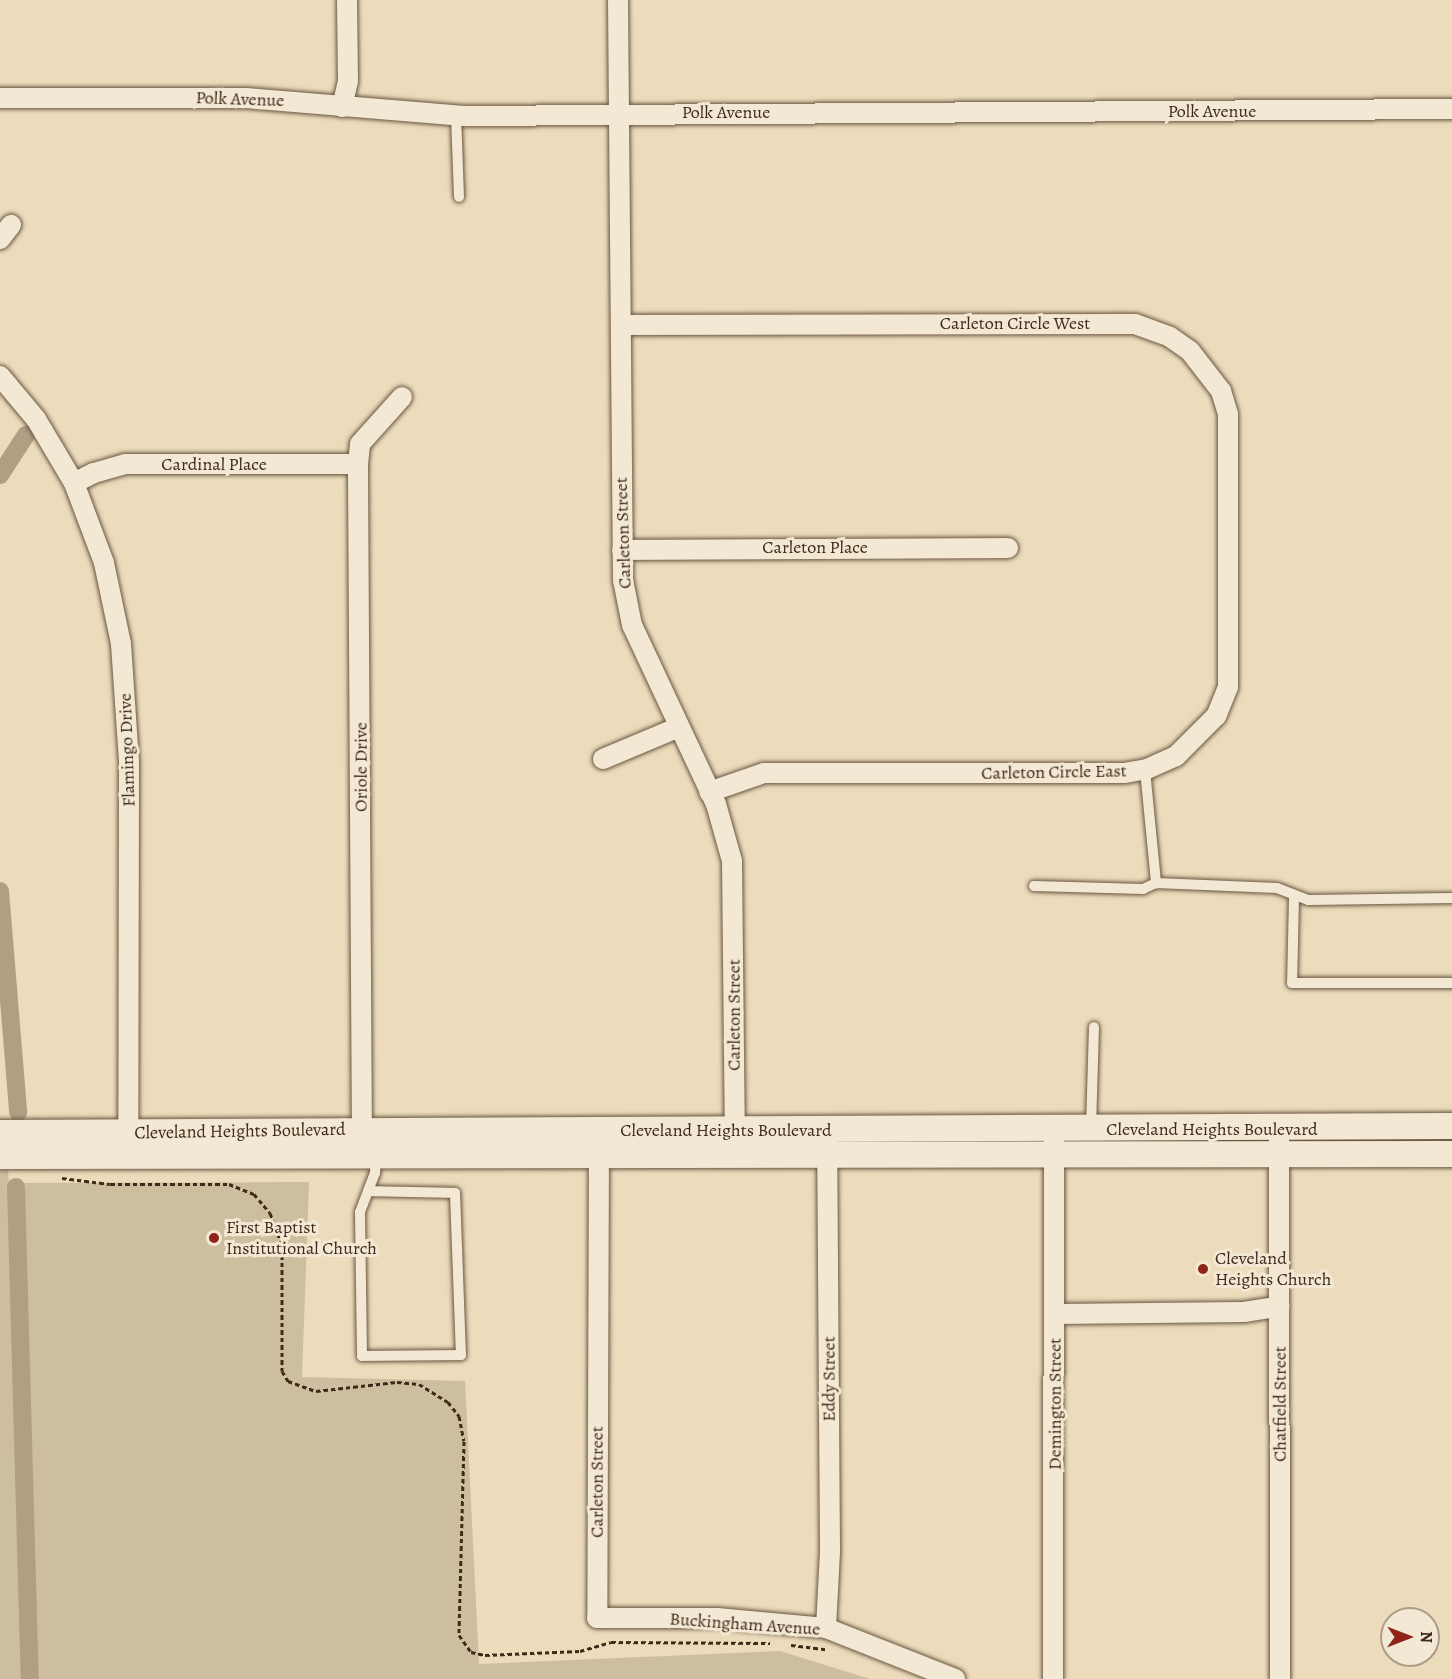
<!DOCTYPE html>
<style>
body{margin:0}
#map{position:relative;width:1452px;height:1679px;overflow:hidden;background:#ecdcbc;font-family:Alegreya,serif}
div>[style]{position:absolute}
.green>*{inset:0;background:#cebea0}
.canal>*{height:18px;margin:-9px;padding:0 9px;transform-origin:9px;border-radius:9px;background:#b19f84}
.path>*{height:3px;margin-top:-1.5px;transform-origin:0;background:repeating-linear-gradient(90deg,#3e2a18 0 4.5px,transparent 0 7.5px)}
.roads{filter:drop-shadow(0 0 2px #6a5641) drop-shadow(0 0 2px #6a5641)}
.service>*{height:10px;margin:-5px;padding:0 5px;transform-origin:5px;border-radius:5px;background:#f3e8d3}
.minor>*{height:20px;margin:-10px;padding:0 10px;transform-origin:10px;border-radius:10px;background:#f3e8d3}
.tertiary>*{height:26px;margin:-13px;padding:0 13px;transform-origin:13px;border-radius:13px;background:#f3e8d3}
.dots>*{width:16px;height:16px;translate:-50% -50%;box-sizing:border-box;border:3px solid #f3e8d3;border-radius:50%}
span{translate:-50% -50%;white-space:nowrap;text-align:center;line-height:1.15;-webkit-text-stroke:6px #f3e8d3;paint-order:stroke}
.street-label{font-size:18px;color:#3e2a18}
.poi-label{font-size:18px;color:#3e2a18}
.left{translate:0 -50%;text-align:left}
.north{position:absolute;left:1380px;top:1607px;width:60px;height:60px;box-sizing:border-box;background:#f3e8d3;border:2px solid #ab9c88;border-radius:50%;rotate:90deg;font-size:16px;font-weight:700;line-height:24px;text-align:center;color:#3e2a18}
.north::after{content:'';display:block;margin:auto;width:21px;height:27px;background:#8f2418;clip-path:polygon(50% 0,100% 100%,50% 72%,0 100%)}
</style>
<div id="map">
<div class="green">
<div style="clip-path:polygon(8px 1170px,9px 1183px,309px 1182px,302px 1377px,465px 1381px,479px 1664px,780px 1651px,870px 1679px,0 1679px,0 1171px)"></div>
</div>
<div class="canal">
<div style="left:0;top:475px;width:48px;rotate:-57deg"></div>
<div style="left:0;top:891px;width:222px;rotate:85.3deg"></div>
<div style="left:16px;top:1187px;width:492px;rotate:88.4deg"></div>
</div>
<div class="path">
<div style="left:62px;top:1178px;width:48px;rotate:7.1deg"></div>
<div style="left:110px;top:1184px;width:119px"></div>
<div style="left:229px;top:1184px;width:27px;rotate:22deg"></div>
<div style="left:254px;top:1194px;width:25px;rotate:50deg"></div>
<div style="left:270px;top:1213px;width:22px;rotate:68deg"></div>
<div style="left:278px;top:1233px;width:22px;rotate:80deg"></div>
<div style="left:282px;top:1255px;width:116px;rotate:90deg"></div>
<div style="left:282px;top:1371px;width:12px;rotate:59deg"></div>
<div style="left:288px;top:1381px;width:30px;rotate:20deg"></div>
<div style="left:316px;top:1391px;width:81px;rotate:-6.3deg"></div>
<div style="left:397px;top:1382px;width:22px;rotate:5deg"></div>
<div style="left:419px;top:1384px;width:34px;rotate:32deg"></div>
<div style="left:448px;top:1402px;width:18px;rotate:52deg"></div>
<div style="left:459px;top:1416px;width:25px;rotate:79deg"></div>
<div style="left:464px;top:1441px;width:194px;rotate:91.5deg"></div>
<div style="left:459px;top:1635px;width:21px;rotate:55deg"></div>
<div style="left:471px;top:1652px;width:14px;rotate:12deg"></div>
<div style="left:485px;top:1655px;width:95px;rotate:-2.4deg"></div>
<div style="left:580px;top:1651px;width:32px;rotate:-16deg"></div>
<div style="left:611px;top:1642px;width:159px;rotate:0.4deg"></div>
<div style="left:791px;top:1645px;width:35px;rotate:7deg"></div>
</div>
<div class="roads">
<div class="service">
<div style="left:456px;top:115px;width:82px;rotate:87.9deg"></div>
<div style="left:1145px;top:770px;width:114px;rotate:84.4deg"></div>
<div style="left:1156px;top:883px;width:121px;rotate:2.4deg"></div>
<div style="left:1277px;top:888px;width:33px;rotate:21deg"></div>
<div style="left:1308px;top:900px;width:144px;rotate:-0.8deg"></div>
<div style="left:1034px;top:886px;width:109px;rotate:1.6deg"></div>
<div style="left:1143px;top:889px;width:14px;rotate:-25deg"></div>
<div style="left:1294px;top:898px;width:85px;rotate:91.3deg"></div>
<div style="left:1292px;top:983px;width:160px"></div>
<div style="left:1091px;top:1128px;width:101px;rotate:-88.3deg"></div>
<div style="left:368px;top:1191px;width:87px;rotate:1.3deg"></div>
<div style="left:455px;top:1193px;width:162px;rotate:87.9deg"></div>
<div style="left:461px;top:1355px;width:99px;rotate:179.4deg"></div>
<div style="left:362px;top:1356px;width:144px;rotate:-90.8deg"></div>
<div style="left:360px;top:1212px;width:22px;rotate:-69deg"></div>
<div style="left:368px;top:1191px;width:19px;rotate:-69deg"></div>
<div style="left:375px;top:1173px;width:17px;rotate:-87deg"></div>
</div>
<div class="minor">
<div style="left:618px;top:0;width:580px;rotate:89.51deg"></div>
<div style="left:623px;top:580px;width:46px;rotate:78.7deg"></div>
<div style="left:632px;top:625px;width:198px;rotate:64.9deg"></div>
<div style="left:716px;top:804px;width:59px;rotate:74.3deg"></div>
<div style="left:732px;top:861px;width:281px;rotate:89.4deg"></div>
<div style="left:0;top:98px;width:246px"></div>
<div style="left:246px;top:98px;width:222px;rotate:4.7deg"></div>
<div style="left:467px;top:116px;width:985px;rotate:-0.41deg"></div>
<div style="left:342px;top:107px;width:27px;rotate:-77deg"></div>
<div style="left:348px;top:81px;width:81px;rotate:-90.7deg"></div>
<div style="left:0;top:239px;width:18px;rotate:-52deg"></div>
<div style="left:621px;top:325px;width:514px;rotate:-0.11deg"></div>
<div style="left:1135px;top:324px;width:37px;rotate:20deg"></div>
<div style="left:1170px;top:337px;width:24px;rotate:35deg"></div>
<div style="left:1190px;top:351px;width:51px;rotate:52.2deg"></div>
<div style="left:1221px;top:391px;width:24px;rotate:73deg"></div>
<div style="left:1228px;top:414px;width:273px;rotate:90deg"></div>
<div style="left:1228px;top:687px;width:31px;rotate:112deg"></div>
<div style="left:1216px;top:716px;width:57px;rotate:135deg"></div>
<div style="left:1176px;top:756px;width:32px;rotate:156deg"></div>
<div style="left:1147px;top:769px;width:22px;rotate:170deg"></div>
<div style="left:1125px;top:773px;width:361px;rotate:180deg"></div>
<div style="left:764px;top:773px;width:58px;rotate:160.9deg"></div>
<div style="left:0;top:376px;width:56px;rotate:50.1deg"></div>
<div style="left:36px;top:419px;width:74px;rotate:59.3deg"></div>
<div style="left:74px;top:483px;width:85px;rotate:69.4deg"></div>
<div style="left:104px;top:563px;width:83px;rotate:78.1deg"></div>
<div style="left:121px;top:644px;width:118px;rotate:86.1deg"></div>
<div style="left:129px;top:762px;width:384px;rotate:90.1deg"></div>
<div style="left:74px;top:483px;width:22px;rotate:-27deg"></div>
<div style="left:94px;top:473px;width:33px;rotate:-16deg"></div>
<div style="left:126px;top:464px;width:232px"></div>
<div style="left:622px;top:550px;width:386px;rotate:-0.3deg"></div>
<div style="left:603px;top:759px;width:82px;rotate:-22.8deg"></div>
<div style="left:1279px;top:1129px;width:550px;rotate:89.9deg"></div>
<div style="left:599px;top:1143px;width:475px;rotate:90.2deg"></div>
<div style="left:597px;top:1618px;width:120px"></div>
<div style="left:717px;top:1618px;width:109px;rotate:5.2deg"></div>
<div style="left:826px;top:1628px;width:139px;rotate:21.6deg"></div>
<div style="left:362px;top:1145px;width:681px;rotate:-90.34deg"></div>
<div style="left:358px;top:464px;width:20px;rotate:-84deg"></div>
<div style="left:360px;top:444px;width:63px;rotate:-48.2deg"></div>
<div style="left:1055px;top:1314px;width:189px;rotate:-0.6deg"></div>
<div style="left:1244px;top:1312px;width:36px;rotate:-9deg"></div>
<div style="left:826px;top:1628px;width:77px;rotate:-87deg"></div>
<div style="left:830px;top:1551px;width:421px;rotate:-90.4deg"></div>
<div style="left:1053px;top:1679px;width:550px;rotate:-89.9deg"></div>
</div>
<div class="tertiary">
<div style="left:0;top:1133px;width:1452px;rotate:-0.28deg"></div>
<div style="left:0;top:1156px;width:1452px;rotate:-0.08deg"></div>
</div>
</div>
<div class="dots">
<div style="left:214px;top:1238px;background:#8f2418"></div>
<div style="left:1203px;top:1269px;background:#8f2418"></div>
</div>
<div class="street-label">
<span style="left:240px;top:99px;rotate:2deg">Polk Avenue</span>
<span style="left:1212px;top:111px">Polk Avenue</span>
<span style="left:726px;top:112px">Polk Avenue</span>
<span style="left:1015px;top:323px">Carleton Circle West</span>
<span style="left:214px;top:464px">Cardinal Place</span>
<span style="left:623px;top:533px;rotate:-92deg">Carleton Street</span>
<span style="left:815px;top:547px">Carleton Place</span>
<span style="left:127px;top:750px;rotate:-92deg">Flamingo Drive</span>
<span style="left:361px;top:767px;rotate:-90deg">Oriole Drive</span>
<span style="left:1054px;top:772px;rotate:-1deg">Carleton Circle East</span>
<span style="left:734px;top:1015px;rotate:-90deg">Carleton Street</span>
<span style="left:1212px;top:1129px">Cleveland Heights Boulevard</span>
<span style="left:726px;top:1130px">Cleveland Heights Boulevard</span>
<span style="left:240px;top:1131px;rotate:-1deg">Cleveland Heights Boulevard</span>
<span style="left:829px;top:1379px;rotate:-90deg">Eddy Street</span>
<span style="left:1055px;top:1404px;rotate:-90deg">Demington Street</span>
<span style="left:1280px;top:1404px;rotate:-90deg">Chatfield Street</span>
<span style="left:597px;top:1482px;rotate:-90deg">Carleton Street</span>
<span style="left:745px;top:1624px;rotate:4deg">Buckingham Avenue</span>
</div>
<div class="poi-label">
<span class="left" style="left:226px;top:1238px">First Baptist<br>Institutional Church</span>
<span class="left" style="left:1215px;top:1269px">Cleveland<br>Heights Church</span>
</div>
<div class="north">N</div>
</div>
